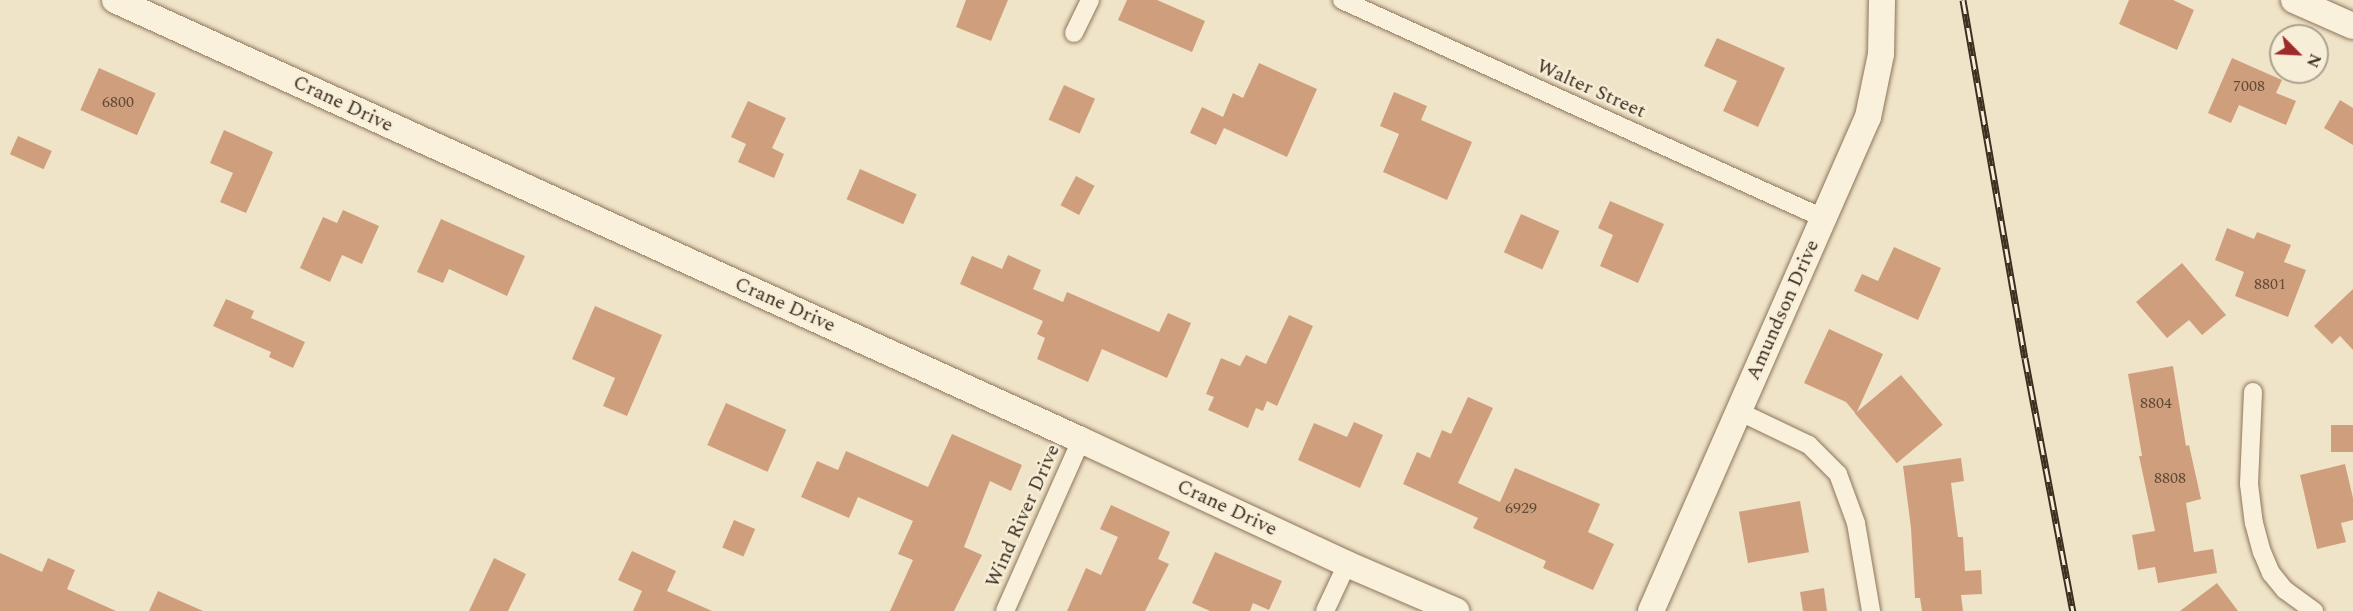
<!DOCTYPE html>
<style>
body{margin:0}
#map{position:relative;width:2353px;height:611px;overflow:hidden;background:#f0e4c8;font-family:Spectral,serif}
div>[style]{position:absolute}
.building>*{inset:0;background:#cf9f7d;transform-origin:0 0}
.roads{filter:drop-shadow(0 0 2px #8d765c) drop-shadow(0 0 2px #8d765c)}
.street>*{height:18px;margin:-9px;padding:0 9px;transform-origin:9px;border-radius:9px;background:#faf1dc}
.secondary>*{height:26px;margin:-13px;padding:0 13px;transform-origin:13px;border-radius:13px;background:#faf1dc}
.rail>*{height:7px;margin-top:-3.5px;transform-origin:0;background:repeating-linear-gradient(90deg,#f7eed8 0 14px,#3d2e20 0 28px);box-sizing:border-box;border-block:2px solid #3d2e20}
span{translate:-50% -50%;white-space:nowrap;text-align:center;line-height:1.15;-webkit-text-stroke:4.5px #f7eed8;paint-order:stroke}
.number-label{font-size:16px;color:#624a37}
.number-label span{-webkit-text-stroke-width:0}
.street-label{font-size:20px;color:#3d2e20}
.north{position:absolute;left:2269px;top:24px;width:60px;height:60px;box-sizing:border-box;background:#f7eed8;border:2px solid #ada18e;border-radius:50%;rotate:114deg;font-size:16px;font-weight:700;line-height:24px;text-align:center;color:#3d2e20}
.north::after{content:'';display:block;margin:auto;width:21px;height:27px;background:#9e2a2b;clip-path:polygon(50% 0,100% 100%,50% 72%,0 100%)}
</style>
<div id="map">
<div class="building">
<div style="clip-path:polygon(966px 0,1008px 0,991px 41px,956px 27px)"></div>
<div style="clip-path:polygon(1127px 0,1157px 0,1205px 21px,1192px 52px,1118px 20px)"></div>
<div style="clip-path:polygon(2129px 0,2173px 0,2194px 10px,2177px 50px,2119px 24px)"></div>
<div style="clip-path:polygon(1717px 38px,1785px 68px,1758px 127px,1723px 111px,1737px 81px,1704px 66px)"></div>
<div style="clip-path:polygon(2232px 58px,2282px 80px,2276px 93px,2296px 101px,2286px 125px,2239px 105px,2231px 123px,2208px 113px)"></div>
<div style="clip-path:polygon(1259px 63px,1317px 89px,1287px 157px,1224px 128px,1216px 145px,1190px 133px,1202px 107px,1223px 117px,1233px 93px,1243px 98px)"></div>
<div style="left:99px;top:68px;width:62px;height:46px;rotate:24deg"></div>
<div style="left:1064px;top:85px;width:34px;height:38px;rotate:24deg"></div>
<div style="clip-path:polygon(1394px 92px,1427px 106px,1421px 120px,1472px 142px,1447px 200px,1383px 172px,1399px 134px,1380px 126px)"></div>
<div style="clip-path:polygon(2340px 100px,2353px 108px,2353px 145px,2324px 128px)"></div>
<div style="clip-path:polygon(748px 101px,786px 118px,772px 148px,784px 154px,774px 178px,738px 162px,746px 144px,731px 137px)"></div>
<div style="clip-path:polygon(224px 130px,273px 152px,246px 213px,220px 202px,233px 173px,210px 163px)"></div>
<div style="left:18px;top:136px;width:37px;height:20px;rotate:24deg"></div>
<div style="left:860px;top:169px;width:62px;height:33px;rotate:24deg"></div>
<div style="left:1076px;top:176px;width:21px;height:33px;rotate:28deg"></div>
<div style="clip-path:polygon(1610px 201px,1664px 224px,1638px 283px,1600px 266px,1613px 235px,1598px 228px)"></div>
<div style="clip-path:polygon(343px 210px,379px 226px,362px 264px,342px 255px,330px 282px,300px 268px,323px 217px,337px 223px)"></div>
<div style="left:1521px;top:214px;width:42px;height:42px;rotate:24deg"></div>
<div style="clip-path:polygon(441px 219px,525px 256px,507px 296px,449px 269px,443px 283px,417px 272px)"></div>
<div style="clip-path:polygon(2227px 228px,2254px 239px,2257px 232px,2291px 245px,2284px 262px,2306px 270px,2288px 317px,2235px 296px,2244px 272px,2215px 260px)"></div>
<div style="clip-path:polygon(1894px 247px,1941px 268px,1918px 320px,1854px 291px,1862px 274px,1878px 281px)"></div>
<div style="clip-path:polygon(1008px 255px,1041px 270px,1033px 289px,1063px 302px,1067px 292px,1159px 332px,1168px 313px,1191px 323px,1167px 378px,1102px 349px,1088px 382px,1037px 359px,1045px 338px,1037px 334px,1043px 321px,960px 284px,972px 256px,1002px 269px)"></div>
<div style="clip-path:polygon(2182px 263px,2226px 315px,2202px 335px,2189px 320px,2167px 338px,2136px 302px)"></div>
<div style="clip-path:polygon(2353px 289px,2353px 350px,2340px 336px,2332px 344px,2314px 326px)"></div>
<div style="clip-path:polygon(226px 299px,254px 311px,251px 318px,305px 342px,293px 368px,269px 357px,271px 352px,213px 326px)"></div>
<div style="clip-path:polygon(595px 306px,662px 335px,627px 416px,603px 406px,615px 378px,572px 359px)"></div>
<div style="clip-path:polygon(1289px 315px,1313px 326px,1277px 406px,1267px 401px,1263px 411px,1256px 408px,1248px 428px,1208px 410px,1214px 397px,1206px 394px,1221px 358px,1240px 366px,1246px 355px,1266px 364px)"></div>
<div style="clip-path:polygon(1829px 329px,1883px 354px,1856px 414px,1846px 402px,1804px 383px)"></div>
<div style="clip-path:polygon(2173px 366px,2186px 446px,2189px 445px,2201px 499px,2186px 503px,2194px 552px,2213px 549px,2217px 573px,2158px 583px,2155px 567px,2138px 570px,2132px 535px,2155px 531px,2139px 456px,2142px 456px,2128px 374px)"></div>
<div style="left:1901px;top:375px;width:65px;height:60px;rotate:50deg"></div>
<div style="clip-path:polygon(1468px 397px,1493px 408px,1458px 483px,1500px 502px,1515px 468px,1600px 504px,1588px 532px,1614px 544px,1593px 590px,1543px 568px,1546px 561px,1473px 528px,1478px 518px,1403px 484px,1417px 452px,1430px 458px,1442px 430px,1451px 434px)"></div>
<div style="left:726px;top:403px;width:66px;height:46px;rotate:24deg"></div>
<div style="clip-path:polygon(1354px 422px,1383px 435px,1360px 488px,1298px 460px,1314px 423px,1347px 437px)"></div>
<div style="left:2353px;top:425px;width:27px;height:22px;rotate:90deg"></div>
<div style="clip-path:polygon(952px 434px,1022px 465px,1011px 491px,990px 481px,964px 547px,982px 555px,954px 611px,890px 611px,913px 560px,898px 554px,913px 521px,858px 497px,849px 518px,801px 497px,817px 461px,838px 470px,846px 451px,928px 487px)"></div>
<div style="clip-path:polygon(1961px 458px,1964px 481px,1951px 483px,1958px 537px,1963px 537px,1965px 571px,1981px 570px,1982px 594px,1961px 595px,1963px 611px,1922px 611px,1920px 598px,1915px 598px,1911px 528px,1903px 466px)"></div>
<div style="clip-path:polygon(2345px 464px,2353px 498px,2353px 520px,2341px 523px,2346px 542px,2317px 549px,2300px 475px)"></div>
<div style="left:1800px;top:501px;width:52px;height:62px;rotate:80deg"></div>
<div style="clip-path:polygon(1111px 505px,1170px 532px,1158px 559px,1169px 564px,1145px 611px,1067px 611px,1086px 568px,1101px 575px,1118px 537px,1100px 529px)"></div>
<div style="left:734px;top:520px;width:23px;height:30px;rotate:23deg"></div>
<div style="clip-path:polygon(632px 551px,676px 571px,667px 591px,712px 611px,633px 611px,642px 591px,618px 580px)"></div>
<div style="clip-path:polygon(1215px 552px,1282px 581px,1269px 610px,1253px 603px,1250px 611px,1210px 611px,1192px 603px)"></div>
<div style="clip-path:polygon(0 553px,42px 572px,48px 558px,75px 570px,67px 589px,116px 611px,0 611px)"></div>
<div style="clip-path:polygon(494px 558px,526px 574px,508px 611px,469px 611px)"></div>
<div style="clip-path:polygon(2217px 583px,2238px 611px,2180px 611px)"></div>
<div style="clip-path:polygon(1824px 588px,1827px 611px,1803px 611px,1800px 592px)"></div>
<div style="clip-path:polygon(158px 591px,203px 611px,149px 611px)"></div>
</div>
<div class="roads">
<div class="street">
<div style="left:1342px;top:0;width:528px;rotate:24.38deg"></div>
<div style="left:1074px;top:33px;width:37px;rotate:-64deg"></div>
<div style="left:2253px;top:392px;width:92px;rotate:92.5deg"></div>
<div style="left:2249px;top:484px;width:39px;rotate:83deg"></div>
<div style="left:2254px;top:523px;width:30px;rotate:75deg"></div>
<div style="left:2262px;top:552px;width:23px;rotate:67deg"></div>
<div style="left:2271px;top:573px;width:22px;rotate:51deg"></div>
<div style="left:2285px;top:590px;width:36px;rotate:36deg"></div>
<div style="left:1738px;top:411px;width:79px;rotate:25.6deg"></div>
<div style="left:1809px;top:445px;width:41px;rotate:45deg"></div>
<div style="left:1838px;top:474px;width:52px;rotate:69.8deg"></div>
<div style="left:1856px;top:523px;width:89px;rotate:80.3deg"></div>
<div style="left:1005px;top:611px;width:187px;rotate:-66deg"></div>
<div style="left:1325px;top:611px;width:52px;rotate:-64.9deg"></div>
</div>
<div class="secondary">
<div style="left:115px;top:0;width:1061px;rotate:24.49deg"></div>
<div style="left:1081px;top:440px;width:293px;rotate:25deg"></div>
<div style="left:1347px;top:564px;width:119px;rotate:23.3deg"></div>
<div style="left:2294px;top:0;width:64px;rotate:23.8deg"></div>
<div style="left:1651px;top:611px;width:540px;rotate:-66.29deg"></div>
<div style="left:1868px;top:117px;width:64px;rotate:-78.3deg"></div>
<div style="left:1881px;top:54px;width:54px;rotate:-88.9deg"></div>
</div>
</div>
<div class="rail">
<div style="left:1963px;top:0;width:363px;rotate:80.2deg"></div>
<div style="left:2025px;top:358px;width:258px;rotate:79.3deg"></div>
</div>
<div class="number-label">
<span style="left:2249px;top:86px">7008</span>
<span style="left:118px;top:102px">6800</span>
<span style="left:2270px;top:284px">8801</span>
<span style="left:2156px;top:403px">8804</span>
<span style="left:2170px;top:478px">8808</span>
<span style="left:1521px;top:508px">6929</span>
</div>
<div class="street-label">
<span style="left:1591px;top:89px;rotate:24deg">Walter Street</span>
<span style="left:343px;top:104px;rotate:25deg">Crane Drive</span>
<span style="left:785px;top:305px;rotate:24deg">Crane Drive</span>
<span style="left:1783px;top:310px;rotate:-66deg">Amundson Drive</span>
<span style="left:1227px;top:508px;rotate:25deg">Crane Drive</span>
<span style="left:1023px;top:516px;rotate:-66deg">Wind River Drive</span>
</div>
<div class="north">N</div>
</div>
